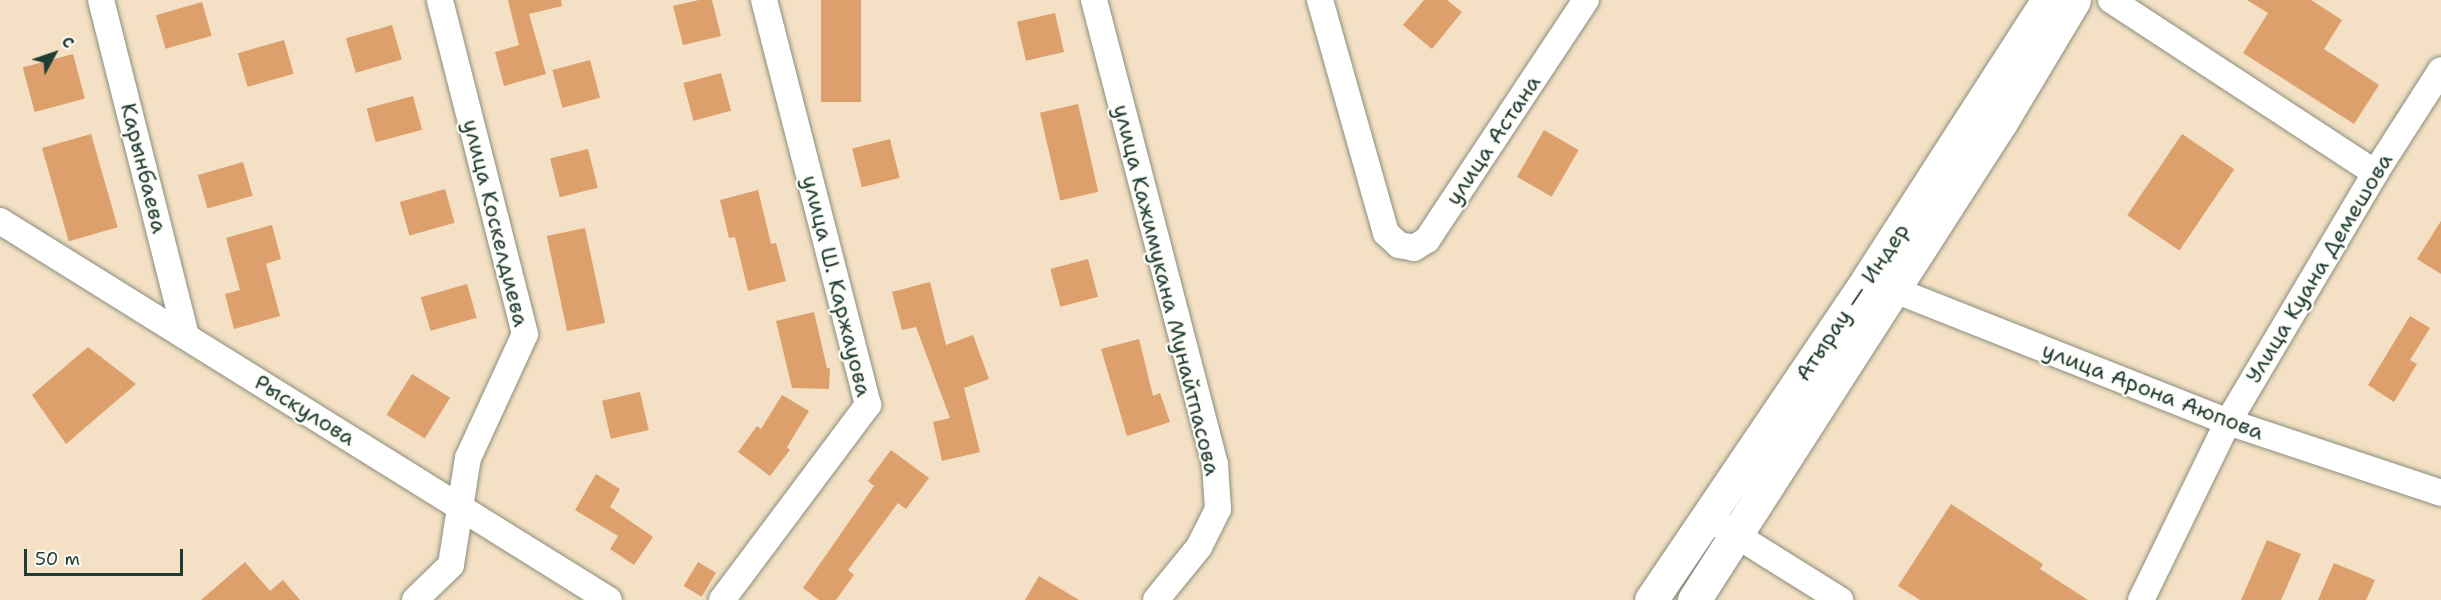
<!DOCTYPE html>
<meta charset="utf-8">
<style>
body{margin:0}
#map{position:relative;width:2441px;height:600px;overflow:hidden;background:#f4e0c4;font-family:"Shantell Sans",sans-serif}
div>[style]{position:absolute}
.building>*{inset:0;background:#dd9f6b;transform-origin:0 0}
.roads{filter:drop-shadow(0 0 2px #8a8e7c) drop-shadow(0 0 2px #8a8e7c)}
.minor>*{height:26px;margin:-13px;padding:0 13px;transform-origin:13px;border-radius:13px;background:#fff}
.major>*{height:33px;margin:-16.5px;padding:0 16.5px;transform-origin:16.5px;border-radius:16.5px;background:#fff}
span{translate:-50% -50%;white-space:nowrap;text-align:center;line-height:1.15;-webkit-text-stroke:4.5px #fdfcf7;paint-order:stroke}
.street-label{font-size:22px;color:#1f3d34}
.north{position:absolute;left:24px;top:24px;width:60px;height:60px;-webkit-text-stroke:4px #fdfcf7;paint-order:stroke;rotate:50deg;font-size:16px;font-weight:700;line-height:24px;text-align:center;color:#1f3d34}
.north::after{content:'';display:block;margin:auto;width:21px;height:27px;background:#1f3d34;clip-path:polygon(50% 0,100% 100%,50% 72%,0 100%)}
.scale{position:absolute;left:24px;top:549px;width:159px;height:27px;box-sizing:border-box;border:3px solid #1f3d34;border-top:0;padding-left:8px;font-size:18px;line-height:21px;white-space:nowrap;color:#1f3d34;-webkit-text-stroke:4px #fdfcf7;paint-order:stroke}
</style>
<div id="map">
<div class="building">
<div style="clip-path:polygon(508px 0,561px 0,562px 6px,529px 14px,546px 74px,504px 86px,495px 52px,519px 45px)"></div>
<div style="clip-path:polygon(699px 0,712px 0,721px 36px,683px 45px,673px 6px)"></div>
<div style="left:821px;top:0;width:40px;height:102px"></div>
<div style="clip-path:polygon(1424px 0,1447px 0,1462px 12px,1432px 49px,1403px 25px)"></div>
<div style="clip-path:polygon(2247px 0,2311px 0,2342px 20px,2324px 49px,2379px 85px,2354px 124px,2243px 53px,2268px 13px)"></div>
<div style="left:202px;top:2px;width:35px;height:48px;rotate:74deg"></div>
<div style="left:1055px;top:13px;width:40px;height:39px;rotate:77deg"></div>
<div style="left:392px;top:25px;width:36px;height:48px;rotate:74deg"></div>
<div style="left:284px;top:40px;width:35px;height:48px;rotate:74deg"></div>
<div style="left:73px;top:54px;width:46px;height:52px;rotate:75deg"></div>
<div style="left:590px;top:60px;width:39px;height:39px;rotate:75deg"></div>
<div style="left:721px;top:73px;width:39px;height:39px;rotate:75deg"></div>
<div style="left:413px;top:96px;width:35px;height:48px;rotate:75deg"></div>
<div style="left:1078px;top:104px;width:90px;height:39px;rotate:77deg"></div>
<div style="left:1544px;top:130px;width:40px;height:54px;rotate:30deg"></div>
<div style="left:91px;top:134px;width:97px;height:51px;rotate:74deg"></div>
<div style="left:2182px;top:134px;width:63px;height:98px;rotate:34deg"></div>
<div style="left:890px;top:139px;width:40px;height:39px;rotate:76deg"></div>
<div style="left:588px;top:149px;width:40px;height:39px;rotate:76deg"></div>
<div style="left:243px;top:162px;width:35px;height:47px;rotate:74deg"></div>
<div style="left:445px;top:189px;width:35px;height:47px;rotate:74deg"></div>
<div style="clip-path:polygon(758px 190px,771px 244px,776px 243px,786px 281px,748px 291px,735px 237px,729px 238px,720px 200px)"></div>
<div style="clip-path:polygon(2441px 221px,2441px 274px,2417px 259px)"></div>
<div style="clip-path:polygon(272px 225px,281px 259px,266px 264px,280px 316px,234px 329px,225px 294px,240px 290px,226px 238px)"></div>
<div style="left:585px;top:228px;width:97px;height:39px;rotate:78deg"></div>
<div style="left:1088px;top:259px;width:39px;height:39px;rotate:75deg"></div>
<div style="clip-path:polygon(930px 282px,946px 345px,973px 335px,989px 379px,964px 388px,980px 452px,942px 461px,933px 422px,950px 418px,916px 327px,902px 330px,892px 292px)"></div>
<div style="left:467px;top:284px;width:35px;height:48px;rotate:74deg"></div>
<div style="clip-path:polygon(814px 312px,827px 368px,830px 368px,829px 389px,792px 388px,776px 321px)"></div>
<div style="clip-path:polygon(2410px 316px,2430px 328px,2410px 360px,2417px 364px,2394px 402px,2368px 385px)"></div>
<div style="clip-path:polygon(1139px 339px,1153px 396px,1160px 393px,1170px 422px,1127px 436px,1101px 349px)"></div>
<div style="clip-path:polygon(88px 347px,136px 384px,66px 444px,32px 395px)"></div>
<div style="left:412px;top:374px;width:45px;height:48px;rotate:32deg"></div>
<div style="left:640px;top:392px;width:39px;height:39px;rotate:77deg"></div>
<div style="clip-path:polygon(782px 395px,809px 411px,787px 447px,790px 450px,770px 476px,738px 452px,757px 426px,761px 429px)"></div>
<div style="clip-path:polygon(891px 450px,929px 478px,906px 509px,898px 503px,848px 570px,854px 575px,836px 600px,819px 600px,803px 588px,874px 486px,868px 481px)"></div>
<div style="clip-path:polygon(596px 474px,620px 489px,610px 507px,653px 537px,634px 565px,610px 549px,618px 536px,575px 510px)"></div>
<div style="clip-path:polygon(1951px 504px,2043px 564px,2040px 569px,2088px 600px,1920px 600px,1898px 586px)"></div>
<div style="clip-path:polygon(2267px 540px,2301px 554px,2281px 600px,2241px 600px)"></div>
<div style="clip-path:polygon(245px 562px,270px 591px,283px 580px,300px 600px,201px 600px)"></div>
<div style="left:698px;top:562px;width:21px;height:28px;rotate:31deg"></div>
<div style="clip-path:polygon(2334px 563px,2375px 580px,2366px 600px,2318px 600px)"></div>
<div style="clip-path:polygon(1039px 576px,1079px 600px,1025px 600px)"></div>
</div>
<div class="roads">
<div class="minor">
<div style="left:101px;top:0;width:347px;rotate:75.8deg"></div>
<div style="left:1094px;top:0;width:480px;rotate:75.4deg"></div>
<div style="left:1215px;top:464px;width:45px;rotate:86.2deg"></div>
<div style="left:1218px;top:509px;width:42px;rotate:116.6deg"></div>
<div style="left:1199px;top:547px;width:68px;rotate:129.1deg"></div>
<div style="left:1320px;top:0;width:242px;rotate:74.2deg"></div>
<div style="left:1386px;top:233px;width:18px;rotate:43deg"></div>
<div style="left:1399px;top:245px;width:15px;rotate:11deg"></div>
<div style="left:1414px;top:248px;width:15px;rotate:-32deg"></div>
<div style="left:1427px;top:240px;width:288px;rotate:-56.5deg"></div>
<div style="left:2111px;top:0;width:316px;rotate:33.2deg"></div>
<div style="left:0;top:221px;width:717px;rotate:31.9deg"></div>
<div style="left:1877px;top:283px;width:378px;rotate:21.6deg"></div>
<div style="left:2228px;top:422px;width:225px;rotate:18.4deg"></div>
<div style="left:1720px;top:525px;width:142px;rotate:32deg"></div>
<div style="left:415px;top:600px;width:50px;rotate:-44.2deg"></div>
<div style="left:451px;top:565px;width:108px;rotate:-81deg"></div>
<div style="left:468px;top:458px;width:136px;rotate:-65.3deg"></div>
<div style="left:525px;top:334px;width:345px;rotate:-104.3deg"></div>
<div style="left:722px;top:600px;width:244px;rotate:-53.2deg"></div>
<div style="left:868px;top:405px;width:418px;rotate:-104.4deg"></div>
<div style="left:2141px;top:600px;width:198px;rotate:-64deg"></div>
<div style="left:2228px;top:422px;width:289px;rotate:-59.4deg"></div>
<div style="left:2375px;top:173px;width:122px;rotate:-57.3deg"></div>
</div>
<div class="major">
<div style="left:1651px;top:600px;width:387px;rotate:-55.9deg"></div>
<div style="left:1868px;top:279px;width:332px;rotate:-57.2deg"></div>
<div style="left:1694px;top:600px;width:568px;rotate:-57.29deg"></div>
<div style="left:2001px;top:122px;width:142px;rotate:-59.1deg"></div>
</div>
</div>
<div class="street-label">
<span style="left:1493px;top:140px;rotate:-56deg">улица Астана</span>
<span style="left:144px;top:168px;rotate:76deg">Карынбаева</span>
<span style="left:496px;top:223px;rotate:76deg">улица Коскелдиева</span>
<span style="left:2319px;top:268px;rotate:-59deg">Улица Куана Демешова</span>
<span style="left:837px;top:286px;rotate:76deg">улица Ш. Каржауова</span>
<span style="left:1167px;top:290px;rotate:76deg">улица Кажимукана Мунайтпасова</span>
<span style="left:1852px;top:302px;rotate:-56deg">Атырау — Индер</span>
<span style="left:2153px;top:391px;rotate:21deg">улица Арона Аюпова</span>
<span style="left:305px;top:410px;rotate:32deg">Рыскулова</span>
</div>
<div class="north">С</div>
<div class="scale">50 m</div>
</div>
